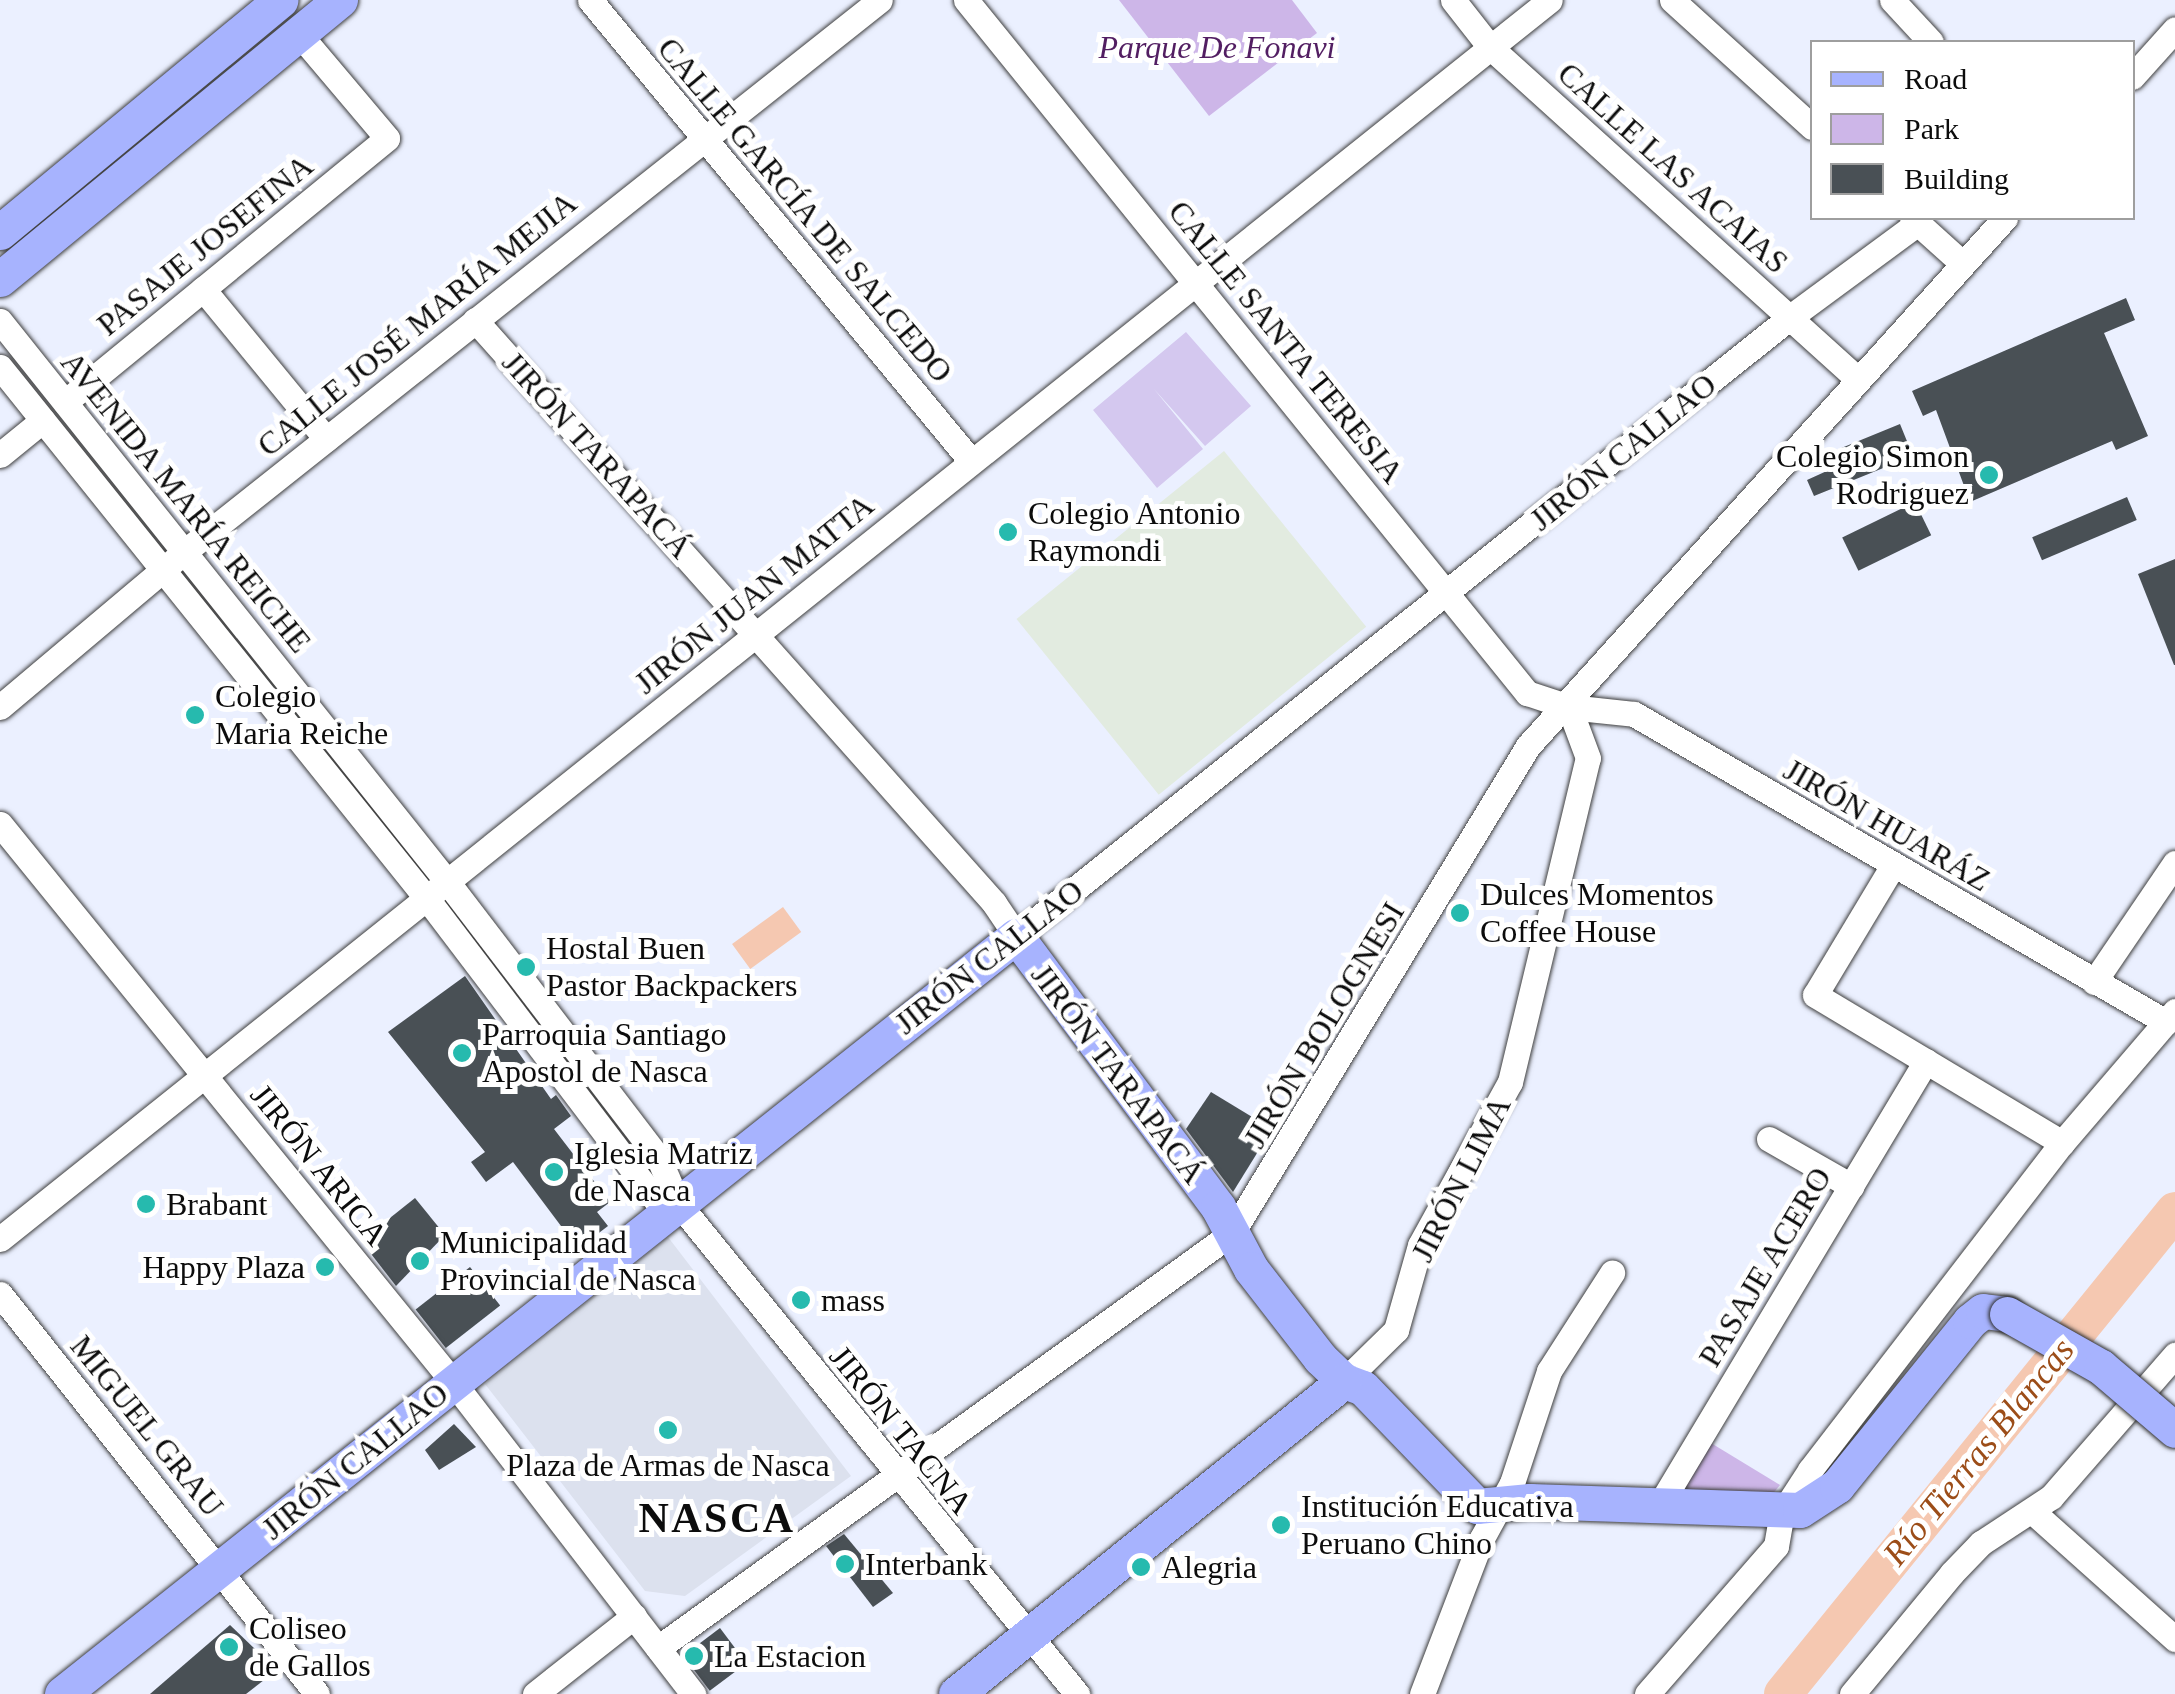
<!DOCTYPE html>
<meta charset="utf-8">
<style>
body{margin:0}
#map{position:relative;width:2175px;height:1694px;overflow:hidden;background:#ebf0ff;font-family:"Times New Roman",serif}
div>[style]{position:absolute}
.industrial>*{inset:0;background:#e2ebe0;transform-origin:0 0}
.green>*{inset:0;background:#cdb6e8}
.pitch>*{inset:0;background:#d4c8ef}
.plaza>*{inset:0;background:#dce1ee}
.water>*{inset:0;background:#f5c8b1;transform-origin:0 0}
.river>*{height:38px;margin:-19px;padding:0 19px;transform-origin:19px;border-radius:19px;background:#f5c8b1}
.building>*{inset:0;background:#495055;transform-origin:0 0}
.roads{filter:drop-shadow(0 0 2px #3f3f3f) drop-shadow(0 0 2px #3f3f3f)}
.street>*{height:25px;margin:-12.5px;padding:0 12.5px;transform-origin:12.5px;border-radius:12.5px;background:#fff}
.secondary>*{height:35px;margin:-17.5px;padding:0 17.5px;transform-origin:17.5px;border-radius:17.5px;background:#a7b3fe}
.bridges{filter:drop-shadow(0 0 2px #2e2e2e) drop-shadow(0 0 2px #2e2e2e)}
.secondary-bridge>*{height:35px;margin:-17.5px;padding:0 17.5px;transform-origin:17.5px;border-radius:17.5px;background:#a7b3fe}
.dots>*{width:28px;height:28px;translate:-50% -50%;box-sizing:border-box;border:5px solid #fff;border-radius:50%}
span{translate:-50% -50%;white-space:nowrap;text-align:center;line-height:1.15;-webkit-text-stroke:10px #fff;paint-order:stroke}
.park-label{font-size:32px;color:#521e62;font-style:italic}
.street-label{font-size:32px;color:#0c0c0c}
.poi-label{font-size:32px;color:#0c0c0c}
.right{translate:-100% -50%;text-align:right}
.left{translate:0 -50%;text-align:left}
.water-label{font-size:35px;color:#9c4d18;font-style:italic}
.district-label{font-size:42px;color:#0c0c0c;font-weight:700;letter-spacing:2.5px}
.legend{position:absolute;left:1810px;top:40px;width:325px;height:180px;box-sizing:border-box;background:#fff;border:2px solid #9e9e9e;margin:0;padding:12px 18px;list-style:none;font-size:30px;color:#0c0c0c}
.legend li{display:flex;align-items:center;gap:20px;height:50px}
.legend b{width:50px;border:2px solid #9e9e9e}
</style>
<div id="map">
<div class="industrial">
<div style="left:1224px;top:451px;width:226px;height:267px;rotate:51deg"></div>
</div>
<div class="green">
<div style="clip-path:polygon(1119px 0,1292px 0,1317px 33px,1209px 116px)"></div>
<div style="clip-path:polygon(1706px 1440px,1780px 1485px,1771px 1496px,1678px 1489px)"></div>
</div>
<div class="pitch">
<div style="clip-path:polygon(1186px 332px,1251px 406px,1205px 446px,1154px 389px,1203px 449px,1157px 488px,1093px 410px)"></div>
</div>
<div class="plaza">
<div style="clip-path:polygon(668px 1237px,851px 1476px,685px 1596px,645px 1591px,485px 1384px)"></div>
</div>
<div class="water">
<div style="left:783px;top:907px;width:31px;height:63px;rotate:54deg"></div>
</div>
<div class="river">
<div style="left:1783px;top:1694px;width:622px;rotate:-50.94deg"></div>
</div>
<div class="building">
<div style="clip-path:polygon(2126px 298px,2135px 320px,2104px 333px,2148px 436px,2116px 450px,2112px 441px,1970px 502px,1936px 410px,1923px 416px,1912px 391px)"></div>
<div style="clip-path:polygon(1900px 424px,1913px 456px,1814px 496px,1807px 480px,1840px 465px,1834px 451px)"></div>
<div style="left:2127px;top:497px;width:25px;height:103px;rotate:67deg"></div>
<div style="left:1915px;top:502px;width:37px;height:81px;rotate:64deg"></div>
<div style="clip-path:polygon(2175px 559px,2175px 665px,2174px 665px,2138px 574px)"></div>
<div style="clip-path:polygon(465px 976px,551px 1099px,556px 1095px,571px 1116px,554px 1129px,610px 1202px,597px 1212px,608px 1226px,587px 1242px,576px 1227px,567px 1234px,513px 1162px,486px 1182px,471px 1162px,485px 1152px,388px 1032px)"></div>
<div style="clip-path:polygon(1211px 1092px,1272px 1129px,1233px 1192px,1186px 1129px)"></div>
<div style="clip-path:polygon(415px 1198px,445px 1235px,396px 1286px,361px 1241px)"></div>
<div style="left:470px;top:1267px;width:49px;height:69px;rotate:52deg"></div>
<div style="clip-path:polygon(454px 1424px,476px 1447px,439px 1470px,425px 1450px)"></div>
<div style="clip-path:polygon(844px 1534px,893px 1593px,873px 1607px,826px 1546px)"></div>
<div style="clip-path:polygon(230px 1625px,277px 1670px,246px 1694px,150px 1694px)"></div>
<div style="left:720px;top:1628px;width:44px;height:46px;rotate:53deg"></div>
</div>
<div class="roads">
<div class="street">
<div style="left:590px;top:0;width:598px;rotate:50.43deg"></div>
<div style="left:966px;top:0;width:892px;rotate:51.01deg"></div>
<div style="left:1527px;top:693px;width:44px;rotate:18.4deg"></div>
<div style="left:1569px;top:707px;width:65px;rotate:6.1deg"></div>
<div style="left:1634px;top:714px;width:615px;rotate:30.07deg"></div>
<div style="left:1453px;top:0;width:60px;rotate:51.8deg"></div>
<div style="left:1490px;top:47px;width:492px;rotate:42.1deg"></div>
<div style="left:1672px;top:0;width:189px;rotate:42.2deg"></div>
<div style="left:1892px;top:0;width:57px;rotate:47.1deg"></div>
<div style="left:2132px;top:77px;width:64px;rotate:-48.1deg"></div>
<div style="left:1912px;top:218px;width:67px;rotate:42deg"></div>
<div style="left:203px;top:289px;width:194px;rotate:50.6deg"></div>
<div style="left:475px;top:320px;width:781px;rotate:48.32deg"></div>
<div style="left:994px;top:903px;width:40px;rotate:56deg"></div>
<div style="left:1016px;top:936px;width:990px;rotate:-38.64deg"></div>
<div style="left:1789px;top:318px;width:160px;rotate:-36.4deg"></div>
<div style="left:0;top:321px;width:720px;rotate:51.43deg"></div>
<div style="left:449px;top:884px;width:346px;rotate:52.6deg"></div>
<div style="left:659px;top:1159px;width:48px;rotate:66.6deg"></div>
<div style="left:678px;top:1203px;width:633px;rotate:50.9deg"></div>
<div style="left:0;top:367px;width:684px;rotate:51.24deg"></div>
<div style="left:428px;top:900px;width:393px;rotate:52.8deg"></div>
<div style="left:65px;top:402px;width:416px;rotate:-39.3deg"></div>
<div style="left:387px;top:138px;width:136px;rotate:-130.2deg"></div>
<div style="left:0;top:455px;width:55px;rotate:-39.1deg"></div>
<div style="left:0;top:707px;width:241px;rotate:-40.1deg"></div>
<div style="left:184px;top:552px;width:888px;rotate:-38.42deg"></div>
<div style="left:0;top:824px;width:719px;rotate:50.93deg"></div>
<div style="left:453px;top:1382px;width:394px;rotate:52.4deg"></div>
<div style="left:1892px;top:867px;width:149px;rotate:121deg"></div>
<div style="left:1815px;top:995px;width:288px;rotate:30.9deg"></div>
<div style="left:2094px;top:982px;width:144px;rotate:-55.8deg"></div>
<div style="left:1769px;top:1139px;width:95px;rotate:29.8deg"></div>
<div style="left:0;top:1239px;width:1984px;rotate:-38.64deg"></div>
<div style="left:0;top:1294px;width:510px;rotate:51.6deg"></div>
<div style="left:1344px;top:1381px;width:73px;rotate:-44.4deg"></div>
<div style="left:1396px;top:1330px;width:88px;rotate:-74.2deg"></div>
<div style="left:1420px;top:1245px;width:186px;rotate:-61.1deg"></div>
<div style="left:1510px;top:1082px;width:333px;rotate:-76.5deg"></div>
<div style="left:1588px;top:758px;width:54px;rotate:-110.4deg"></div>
<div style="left:1659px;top:1506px;width:519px;rotate:-59.04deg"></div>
<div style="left:2033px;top:1512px;width:191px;rotate:41.8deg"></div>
<div style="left:658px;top:1648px;width:708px;rotate:-35.87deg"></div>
<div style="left:1232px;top:1233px;width:570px;rotate:-58.71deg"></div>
<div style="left:1528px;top:746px;width:712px;rotate:-47.91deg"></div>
<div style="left:535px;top:1694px;width:126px;rotate:-38.2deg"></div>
<div style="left:1422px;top:1694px;width:167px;rotate:-69deg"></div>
<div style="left:1482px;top:1538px;width:63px;rotate:-61.4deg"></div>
<div style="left:1512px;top:1483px;width:118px;rotate:-71.7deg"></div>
<div style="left:1549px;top:1371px;width:117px;rotate:-57.3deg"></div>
<div style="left:1647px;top:1694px;width:196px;rotate:-48.9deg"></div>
<div style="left:1776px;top:1546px;width:34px;rotate:-80deg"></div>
<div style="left:1782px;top:1513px;width:51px;rotate:-56.9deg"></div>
<div style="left:1810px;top:1470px;width:413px;rotate:-52.4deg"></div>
<div style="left:2062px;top:1143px;width:174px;rotate:-49.4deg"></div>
<div style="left:1852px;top:1694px;width:157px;rotate:-50.4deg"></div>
<div style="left:1952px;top:1573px;width:42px;rotate:-46deg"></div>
<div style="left:1981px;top:1543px;width:84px;rotate:-33.3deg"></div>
<div style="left:2051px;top:1497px;width:189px;rotate:-48.9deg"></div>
</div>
<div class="secondary">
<div style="left:0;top:232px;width:364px;rotate:-39.6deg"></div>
<div style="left:0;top:279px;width:440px;rotate:-39.4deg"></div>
<div style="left:62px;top:1694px;width:1218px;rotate:-38.47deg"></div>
<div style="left:1016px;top:936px;width:338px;rotate:53.3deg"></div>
<div style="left:1218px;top:1207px;width:70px;rotate:62deg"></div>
<div style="left:1251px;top:1269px;width:113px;rotate:52.2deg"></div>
<div style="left:1320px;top:1358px;width:33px;rotate:44deg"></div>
<div style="left:1344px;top:1381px;width:20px;rotate:20deg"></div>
<div style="left:1363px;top:1388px;width:164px;rotate:46deg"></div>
<div style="left:1477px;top:1506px;width:53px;rotate:-5.4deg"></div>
<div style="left:1530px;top:1501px;width:270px;rotate:1.9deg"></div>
<div style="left:1800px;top:1510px;width:44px;rotate:-33deg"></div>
<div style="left:1837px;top:1486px;width:212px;rotate:-51.1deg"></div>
<div style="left:1970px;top:1321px;width:16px;rotate:-38deg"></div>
<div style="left:1983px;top:1311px;width:24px;rotate:7deg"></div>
<div style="left:956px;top:1694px;width:499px;rotate:-38.9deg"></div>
</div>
</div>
<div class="bridges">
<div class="secondary-bridge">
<div style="left:2007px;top:1314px;width:108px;rotate:29.4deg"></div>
<div style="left:2101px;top:1367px;width:97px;rotate:40.4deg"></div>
</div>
</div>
<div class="dots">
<div style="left:1989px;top:475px;background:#26baae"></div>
<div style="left:1008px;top:532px;background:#26baae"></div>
<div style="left:195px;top:715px;background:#26baae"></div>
<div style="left:1460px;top:913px;background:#26baae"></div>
<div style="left:526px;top:967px;background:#26baae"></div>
<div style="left:462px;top:1053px;background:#26baae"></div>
<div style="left:554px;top:1172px;background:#26baae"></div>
<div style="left:146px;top:1204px;background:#26baae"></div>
<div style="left:420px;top:1261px;background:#26baae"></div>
<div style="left:325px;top:1267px;background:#26baae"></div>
<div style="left:801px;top:1300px;background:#26baae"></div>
<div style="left:668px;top:1430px;background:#26baae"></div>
<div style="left:1281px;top:1525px;background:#26baae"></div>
<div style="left:845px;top:1564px;background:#26baae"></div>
<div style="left:1141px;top:1567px;background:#26baae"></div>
<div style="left:229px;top:1647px;background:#26baae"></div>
<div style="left:694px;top:1656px;background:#26baae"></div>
</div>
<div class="park-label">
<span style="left:1217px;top:47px">Parque De Fonavi</span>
</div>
<div class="street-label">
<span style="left:1673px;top:168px;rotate:42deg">CALLE LAS ACAIAS</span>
<span style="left:805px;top:210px;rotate:50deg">CALLE GARCÍA DE SALCEDO</span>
<span style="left:205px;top:245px;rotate:-39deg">PASAJE JOSEFINA</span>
<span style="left:417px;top:324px;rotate:-39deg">CALLE JOSÉ MARÍA MEJIA</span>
<span style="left:1286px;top:342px;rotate:51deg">CALLE SANTA TERESIA</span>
<span style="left:1623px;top:452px;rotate:-39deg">JIRÓN CALLAO</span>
<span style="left:597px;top:455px;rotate:48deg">JIRÓN TARAPACÁ</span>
<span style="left:186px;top:502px;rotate:51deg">AVENIDA MARÍA REICHE</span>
<span style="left:754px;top:594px;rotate:-39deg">JIRÓN JUAN MATTA</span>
<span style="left:1887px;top:825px;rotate:30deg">JIRÓN HUARÁZ</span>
<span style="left:989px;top:957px;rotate:-38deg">JIRÓN CALLAO</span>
<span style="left:1324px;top:1025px;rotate:-59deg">JIRÓN BOLOGNESI</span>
<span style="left:1118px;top:1074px;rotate:53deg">JIRÓN TARAPACÁ</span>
<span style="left:319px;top:1165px;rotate:51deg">JIRÓN ARICA</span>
<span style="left:1461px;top:1179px;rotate:-63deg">JIRÓN LIMA</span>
<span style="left:1765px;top:1267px;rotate:-59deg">PASAJE ACERO</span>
<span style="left:147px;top:1426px;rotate:51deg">MIGUEL GRAU</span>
<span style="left:901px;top:1430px;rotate:51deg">JIRÓN TACNA</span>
<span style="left:355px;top:1461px;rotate:-39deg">JIRÓN CALLAO</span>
</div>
<div class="poi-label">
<span class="right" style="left:1969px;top:475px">Colegio Simon<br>Rodriguez</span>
<span class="left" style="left:1028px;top:532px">Colegio Antonio<br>Raymondi</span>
<span class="left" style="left:215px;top:715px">Colegio<br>Maria Reiche</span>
<span class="left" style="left:1480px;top:913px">Dulces Momentos<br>Coffee House</span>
<span class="left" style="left:546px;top:967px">Hostal Buen<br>Pastor Backpackers</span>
<span class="left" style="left:482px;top:1053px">Parroquia Santiago<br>Apostol de Nasca</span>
<span class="left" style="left:574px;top:1172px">Iglesia Matriz<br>de Nasca</span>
<span class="left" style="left:166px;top:1204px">Brabant</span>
<span class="left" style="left:440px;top:1261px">Municipalidad<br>Provincial de Nasca</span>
<span class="right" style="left:305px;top:1267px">Happy Plaza</span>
<span class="left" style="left:821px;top:1300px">mass</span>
<span style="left:668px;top:1465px">Plaza de Armas de Nasca</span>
<span class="left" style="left:1301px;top:1525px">Institución Educativa<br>Peruano Chino</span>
<span class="left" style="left:865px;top:1564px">Interbank</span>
<span class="left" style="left:1161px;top:1567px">Alegria</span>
<span class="left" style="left:249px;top:1647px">Coliseo<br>de Gallos</span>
<span class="left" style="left:714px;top:1656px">La Estacion</span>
</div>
<div class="water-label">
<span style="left:1979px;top:1452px;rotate:-51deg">Río Tierras Blancas</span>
</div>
<div class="district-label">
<span style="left:717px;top:1518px">NASCA</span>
</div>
<ul class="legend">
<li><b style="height:12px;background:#a7b3fe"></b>Road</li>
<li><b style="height:28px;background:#cdb6e8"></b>Park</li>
<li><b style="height:28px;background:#495055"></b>Building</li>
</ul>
</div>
